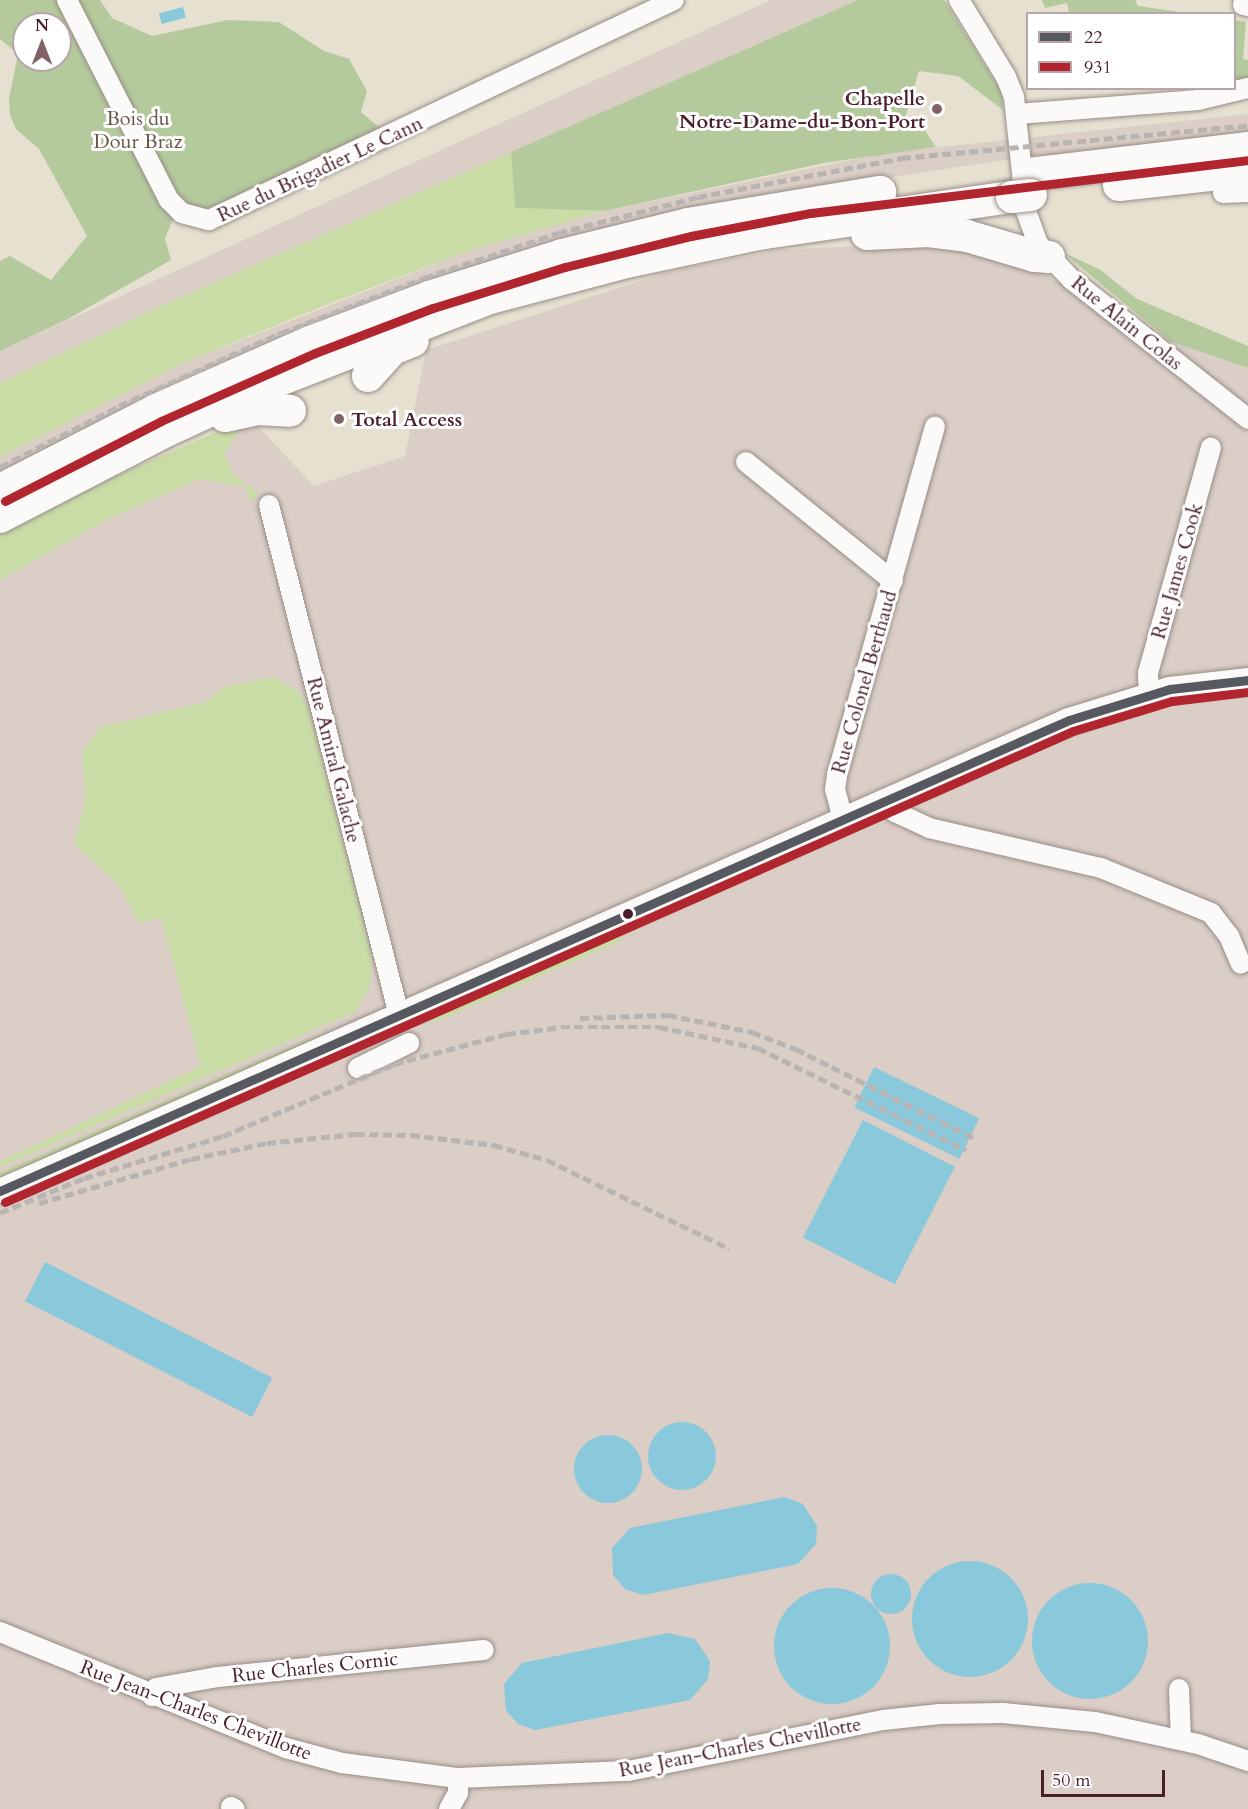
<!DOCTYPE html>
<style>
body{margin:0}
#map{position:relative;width:1248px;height:1809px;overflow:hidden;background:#e6e0d1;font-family:Cardo,serif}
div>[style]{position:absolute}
.industrial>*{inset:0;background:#dacec6}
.green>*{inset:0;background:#c9dca6}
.forest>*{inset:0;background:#b4ca9c}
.water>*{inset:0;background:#8ac8dc;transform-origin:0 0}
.round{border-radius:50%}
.roads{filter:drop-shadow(0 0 2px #978d87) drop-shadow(0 0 2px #978d87)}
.minor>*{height:20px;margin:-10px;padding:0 10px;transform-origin:10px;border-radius:10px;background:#fbfaf8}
.tertiary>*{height:24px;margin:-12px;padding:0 12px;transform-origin:12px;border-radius:12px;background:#fbfaf8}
.trunk>*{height:32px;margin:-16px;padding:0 16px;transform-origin:16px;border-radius:16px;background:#fbfaf8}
.rail>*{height:4.5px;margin-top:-2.25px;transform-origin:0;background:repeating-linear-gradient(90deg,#b9b3b2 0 9px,transparent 0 13.5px)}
.bridges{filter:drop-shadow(0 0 2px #978d87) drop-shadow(0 0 2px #978d87)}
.trunk-bridge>*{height:32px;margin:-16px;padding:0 16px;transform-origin:16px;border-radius:16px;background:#fbfaf8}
.bus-1>*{height:9px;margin:-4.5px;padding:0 4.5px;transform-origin:4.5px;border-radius:4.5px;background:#56595f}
.bus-2>*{height:9px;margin:-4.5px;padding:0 4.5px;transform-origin:4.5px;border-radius:4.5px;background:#b0252e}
.dots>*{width:16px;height:16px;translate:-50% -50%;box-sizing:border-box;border:3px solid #fff;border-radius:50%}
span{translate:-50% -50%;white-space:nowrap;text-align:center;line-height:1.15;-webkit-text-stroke:6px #fff;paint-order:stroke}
.poi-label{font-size:20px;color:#4a1f2b;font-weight:700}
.right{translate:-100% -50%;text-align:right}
.left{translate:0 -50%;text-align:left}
.park-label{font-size:20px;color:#695645}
.street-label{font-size:20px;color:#4a1f2b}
.legend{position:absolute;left:1026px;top:12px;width:210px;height:78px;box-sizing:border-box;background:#fff;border:2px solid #b7a5aa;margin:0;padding:8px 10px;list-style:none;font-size:18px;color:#4a1f2b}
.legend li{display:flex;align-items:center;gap:12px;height:30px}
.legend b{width:30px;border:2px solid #b7a5aa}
.north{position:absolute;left:12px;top:12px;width:60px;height:60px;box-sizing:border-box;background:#fff;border:2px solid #b7a5aa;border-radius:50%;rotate:0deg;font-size:16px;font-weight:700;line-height:24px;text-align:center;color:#4a1f2b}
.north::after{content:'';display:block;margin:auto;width:21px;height:27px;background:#816365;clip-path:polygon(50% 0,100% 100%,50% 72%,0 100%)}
.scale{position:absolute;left:1041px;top:1770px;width:124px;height:27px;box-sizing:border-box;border:3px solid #4a1f2b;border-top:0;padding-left:8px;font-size:18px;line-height:21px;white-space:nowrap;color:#4a1f2b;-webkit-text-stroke:4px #fff;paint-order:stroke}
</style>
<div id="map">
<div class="industrial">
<div style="clip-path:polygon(771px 0,858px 0,160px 307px,0 383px,0 351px)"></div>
<div style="clip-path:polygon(1248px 114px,1248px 137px,1032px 156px,745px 199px,0 477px,0 457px,181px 364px,471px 250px,604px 211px,885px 153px)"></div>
<div style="clip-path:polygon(934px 242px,1040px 270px,1111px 320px,1248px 368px,1248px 1809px,0 1809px,0 539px,250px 418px,314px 486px,405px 456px,426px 350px,671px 271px,780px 250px)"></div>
</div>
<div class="green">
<div style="clip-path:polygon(511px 152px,515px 208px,604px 211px,471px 250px,323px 306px,181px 364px,0 457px,0 383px,159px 307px)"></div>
<div style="clip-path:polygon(236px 424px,238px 432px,224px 454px,234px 475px,259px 493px,250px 502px,246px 487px,200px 479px,112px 517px,0 580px,0 534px,106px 480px)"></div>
<div style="clip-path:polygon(273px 677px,298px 691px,308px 706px,372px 955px,370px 985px,357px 1011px,0 1167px,0 1162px,201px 1066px,161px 918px,139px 923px,119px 885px,74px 844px,86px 799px,82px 752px,100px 727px,206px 702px,224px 687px)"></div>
<div style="clip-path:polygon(616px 931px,622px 935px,621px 941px,437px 1021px,418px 1023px,419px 1018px)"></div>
<div style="clip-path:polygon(324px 1032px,321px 1039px,0 1177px,0 1172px)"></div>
</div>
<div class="forest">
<div style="clip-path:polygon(evenodd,0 0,100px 0,112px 18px,152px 36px,228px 20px,279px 22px,324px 51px,349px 59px,367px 91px,361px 112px,381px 129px,216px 211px,173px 219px,165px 239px,171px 260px,68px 319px,0 351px,0 261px,10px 256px,51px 280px,87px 236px,39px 149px,16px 129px,10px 115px,9px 99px,18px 54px,0 39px,0 0,24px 24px,60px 24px,60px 60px,24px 60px,24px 24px)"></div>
<div style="clip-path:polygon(858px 0,944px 0,1001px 91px,1003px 110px,958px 76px,919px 71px,905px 118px,924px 129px,936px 147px,824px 163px,604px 211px,515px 208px,511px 152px)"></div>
<div style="clip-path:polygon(1042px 0,1135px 0,1138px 6px,1187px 13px,1069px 13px,1067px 3px,1045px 8px)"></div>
<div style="clip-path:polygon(1235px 20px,1246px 22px,1243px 59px,1248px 60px,1248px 79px,1235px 81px)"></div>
<div style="clip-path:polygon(1064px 253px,1099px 269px,1137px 299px,1248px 346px,1248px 368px,1170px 341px)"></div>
</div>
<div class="water">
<div style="left:183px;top:7px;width:11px;height:25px;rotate:75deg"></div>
<div style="left:874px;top:1067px;width:117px;height:45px;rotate:26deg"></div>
<div style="left:863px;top:1120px;width:103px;height:132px;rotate:27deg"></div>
<div style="left:45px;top:1262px;width:255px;height:44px;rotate:27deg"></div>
<div class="round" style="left:648px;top:1422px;width:68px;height:68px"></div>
<div class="round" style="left:574px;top:1435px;width:68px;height:68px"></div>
<div style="clip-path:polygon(785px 1497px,803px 1504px,817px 1526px,816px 1544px,798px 1564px,643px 1595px,625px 1589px,613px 1575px,612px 1548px,630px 1528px)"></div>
<div class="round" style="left:912px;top:1561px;width:116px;height:116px"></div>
<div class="round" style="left:871px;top:1574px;width:40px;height:40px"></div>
<div class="round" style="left:1032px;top:1583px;width:116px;height:116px"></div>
<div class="round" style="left:774px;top:1588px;width:116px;height:116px"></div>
<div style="clip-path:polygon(668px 1633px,695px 1639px,710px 1661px,708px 1679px,690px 1700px,535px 1730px,518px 1724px,506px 1710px,504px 1684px,522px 1663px)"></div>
</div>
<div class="roads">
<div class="minor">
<div style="left:67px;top:0;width:225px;rotate:63deg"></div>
<div style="left:169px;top:200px;width:18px;rotate:45deg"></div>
<div style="left:182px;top:213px;width:28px;rotate:15deg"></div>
<div style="left:209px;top:220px;width:514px;rotate:-25.32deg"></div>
<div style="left:959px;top:0;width:90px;rotate:58.6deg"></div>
<div style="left:1006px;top:77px;width:22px;rotate:68deg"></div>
<div style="left:1014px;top:97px;width:115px;rotate:84deg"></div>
<div style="left:1026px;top:211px;width:35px;rotate:70deg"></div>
<div style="left:1038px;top:244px;width:48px;rotate:46.7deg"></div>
<div style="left:1071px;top:279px;width:226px;rotate:38.3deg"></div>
<div style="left:1243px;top:5px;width:5px;rotate:11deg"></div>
<div style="left:1017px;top:114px;width:182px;rotate:-4.4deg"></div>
<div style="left:1198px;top:100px;width:51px;rotate:-13.5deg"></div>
<div style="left:1223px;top:193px;width:25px;rotate:-2deg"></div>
<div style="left:746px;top:462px;width:189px;rotate:39deg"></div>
<div style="left:269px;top:505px;width:526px;rotate:75.7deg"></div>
<div style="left:1149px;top:694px;width:21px;rotate:-93deg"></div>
<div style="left:1148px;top:673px;width:234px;rotate:-74.4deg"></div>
<div style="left:885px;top:800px;width:16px;rotate:50deg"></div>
<div style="left:895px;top:812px;width:38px;rotate:25deg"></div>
<div style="left:929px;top:828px;width:177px;rotate:13.1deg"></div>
<div style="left:1101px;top:868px;width:119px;rotate:22.2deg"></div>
<div style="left:1211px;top:913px;width:29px;rotate:52deg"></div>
<div style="left:1229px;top:936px;width:30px;rotate:67deg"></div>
<div style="left:843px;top:819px;width:30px;rotate:-105deg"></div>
<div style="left:835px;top:790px;width:15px;rotate:-82deg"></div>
<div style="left:837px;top:775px;width:362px;rotate:-74.3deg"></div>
<div style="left:358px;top:1068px;width:57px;rotate:-26.1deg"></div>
<div style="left:0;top:1632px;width:309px;rotate:22.1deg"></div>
<div style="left:286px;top:1748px;width:58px;rotate:15deg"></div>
<div style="left:342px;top:1763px;width:117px;rotate:7.4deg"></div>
<div style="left:458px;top:1778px;width:170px;rotate:-2.4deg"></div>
<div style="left:628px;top:1771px;width:260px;rotate:-11.3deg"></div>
<div style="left:883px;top:1720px;width:57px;rotate:-6deg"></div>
<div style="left:940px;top:1714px;width:63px;rotate:-0.9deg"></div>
<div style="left:1003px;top:1713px;width:92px;rotate:5.6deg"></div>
<div style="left:1095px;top:1722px;width:105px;rotate:12.1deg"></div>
<div style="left:1198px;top:1744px;width:53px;rotate:18.8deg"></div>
<div style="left:1179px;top:1689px;width:51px;rotate:87.8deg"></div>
<div style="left:152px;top:1696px;width:9px;rotate:-63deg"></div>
<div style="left:156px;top:1688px;width:63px;rotate:-10.1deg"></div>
<div style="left:218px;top:1677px;width:267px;rotate:-5.8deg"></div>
<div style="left:231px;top:1807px;width:4px;rotate:27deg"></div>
<div style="left:449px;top:1809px;width:18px;rotate:-61deg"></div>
<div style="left:458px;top:1793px;width:15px;rotate:-90deg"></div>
</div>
<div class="tertiary">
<div style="left:0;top:1191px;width:1168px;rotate:-23.78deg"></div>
<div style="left:1069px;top:720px;width:106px;rotate:-17.1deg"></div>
<div style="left:1170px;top:689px;width:79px;rotate:-6.6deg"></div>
</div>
<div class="trunk">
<div style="left:1029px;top:174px;width:221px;rotate:-6.8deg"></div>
<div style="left:1119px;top:185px;width:130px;rotate:-6.2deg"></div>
<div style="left:867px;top:234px;width:61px;rotate:-2.8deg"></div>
<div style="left:928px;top:231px;width:39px;rotate:7deg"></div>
<div style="left:967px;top:236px;width:71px;rotate:16.4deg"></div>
<div style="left:1035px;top:256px;width:14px;rotate:4deg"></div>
<div style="left:368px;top:376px;width:36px;rotate:-48deg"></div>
<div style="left:392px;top:349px;width:22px;rotate:-21deg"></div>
<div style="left:225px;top:416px;width:33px;rotate:-12deg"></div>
<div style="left:257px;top:409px;width:33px;rotate:3deg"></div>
<div style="left:0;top:490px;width:175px;rotate:-27.1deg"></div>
<div style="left:156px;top:410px;width:168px;rotate:-23.8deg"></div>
<div style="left:310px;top:342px;width:127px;rotate:-20.7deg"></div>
<div style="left:429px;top:297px;width:139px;rotate:-17.5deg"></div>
<div style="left:562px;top:255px;width:130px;rotate:-13.8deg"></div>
<div style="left:688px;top:224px;width:195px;rotate:-9.5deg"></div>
<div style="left:0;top:517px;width:187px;rotate:-27.4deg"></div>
<div style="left:166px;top:431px;width:102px;rotate:-24.8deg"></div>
<div style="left:259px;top:388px;width:248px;rotate:-21.3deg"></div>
<div style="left:490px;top:298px;width:141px;rotate:-14.8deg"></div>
<div style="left:626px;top:262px;width:141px;rotate:-11.9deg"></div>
<div style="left:764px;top:233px;width:251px;rotate:-8.3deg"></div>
</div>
</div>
<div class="rail">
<div style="left:0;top:467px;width:134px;rotate:-27.1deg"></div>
<div style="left:119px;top:406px;width:178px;rotate:-24.3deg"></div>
<div style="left:281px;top:333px;width:153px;rotate:-21deg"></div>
<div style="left:424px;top:278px;width:141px;rotate:-18.6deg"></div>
<div style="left:558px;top:233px;width:145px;rotate:-14.4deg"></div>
<div style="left:698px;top:197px;width:208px;rotate:-10.8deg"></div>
<div style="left:902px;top:158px;width:348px;rotate:-5.4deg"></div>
<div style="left:580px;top:1018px;width:88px;rotate:-2deg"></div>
<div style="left:668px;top:1015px;width:86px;rotate:11.4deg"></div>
<div style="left:752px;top:1032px;width:47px;rotate:21.1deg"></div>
<div style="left:796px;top:1049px;width:199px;rotate:26.6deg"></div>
<div style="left:39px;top:1203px;width:158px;rotate:-16.1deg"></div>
<div style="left:191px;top:1159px;width:78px;rotate:-11.9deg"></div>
<div style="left:267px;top:1143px;width:89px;rotate:-5.8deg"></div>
<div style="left:356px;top:1134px;width:55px;rotate:1deg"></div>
<div style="left:411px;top:1135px;width:84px;rotate:6.9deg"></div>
<div style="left:494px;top:1145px;width:55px;rotate:15.8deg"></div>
<div style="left:547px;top:1160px;width:203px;rotate:25.9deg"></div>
<div style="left:0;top:1213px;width:91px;rotate:-22.6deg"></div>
<div style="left:84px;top:1178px;width:145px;rotate:-16.8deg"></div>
<div style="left:223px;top:1136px;width:186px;rotate:-22.8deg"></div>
<div style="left:394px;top:1064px;width:117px;rotate:-14.9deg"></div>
<div style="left:507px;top:1034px;width:54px;rotate:-7.4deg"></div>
<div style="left:561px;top:1027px;width:98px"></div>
<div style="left:659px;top:1027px;width:101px;rotate:12deg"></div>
<div style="left:758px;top:1048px;width:232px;rotate:26.1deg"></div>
</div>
<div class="bridges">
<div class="trunk-bridge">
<div style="left:1012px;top:197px;width:19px;rotate:-6deg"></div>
</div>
</div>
<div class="bus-1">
<div style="left:0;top:1191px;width:1168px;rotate:-23.78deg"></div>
<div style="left:1069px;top:720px;width:106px;rotate:-17.1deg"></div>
<div style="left:1170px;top:689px;width:79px;rotate:-6.6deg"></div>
</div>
<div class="bus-2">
<div style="left:5px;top:501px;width:175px;rotate:-27.1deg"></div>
<div style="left:161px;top:421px;width:168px;rotate:-23.8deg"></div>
<div style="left:315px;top:353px;width:126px;rotate:-20.9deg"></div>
<div style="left:433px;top:308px;width:138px;rotate:-17.3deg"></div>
<div style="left:565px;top:267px;width:130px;rotate:-13.8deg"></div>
<div style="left:691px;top:236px;width:122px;rotate:-10.9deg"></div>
<div style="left:811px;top:213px;width:440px;rotate:-6.9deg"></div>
<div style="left:5px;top:1202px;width:1167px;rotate:-23.8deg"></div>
<div style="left:1073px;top:731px;width:103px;rotate:-16.9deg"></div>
<div style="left:1172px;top:701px;width:77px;rotate:-6.8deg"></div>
</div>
<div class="dots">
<div style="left:937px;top:109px;background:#816365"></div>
<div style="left:339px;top:419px;background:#816365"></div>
<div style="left:628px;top:914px;background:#4a1f2b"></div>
</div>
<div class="poi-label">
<span class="right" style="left:925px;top:110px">Chapelle<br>Notre-Dame-du-Bon-Port</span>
<span class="left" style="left:351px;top:419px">Total Access</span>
</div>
<div class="park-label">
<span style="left:138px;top:130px">Bois du<br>Dour Braz</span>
</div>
<div class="street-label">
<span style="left:320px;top:169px;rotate:-25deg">Rue du Brigadier Le Cann</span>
<span style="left:1127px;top:323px;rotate:39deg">Rue Alain Colas</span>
<span style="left:1177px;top:571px;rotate:-74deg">Rue James Cook</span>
<span style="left:864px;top:682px;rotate:-74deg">Rue Colonel Berthaud</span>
<span style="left:334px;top:760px;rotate:76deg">Rue Amiral Galache</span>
<span style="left:315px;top:1667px;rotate:-6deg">Rue Charles Cornic</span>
<span style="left:196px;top:1710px;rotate:21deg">Rue Jean-Charles Chevillotte</span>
<span style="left:740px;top:1747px;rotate:-11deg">Rue Jean-Charles Chevillotte</span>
</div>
<ul class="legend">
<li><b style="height:8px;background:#56595f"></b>22</li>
<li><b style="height:8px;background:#b0252e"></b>931</li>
</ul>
<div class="north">N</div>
<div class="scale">50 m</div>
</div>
